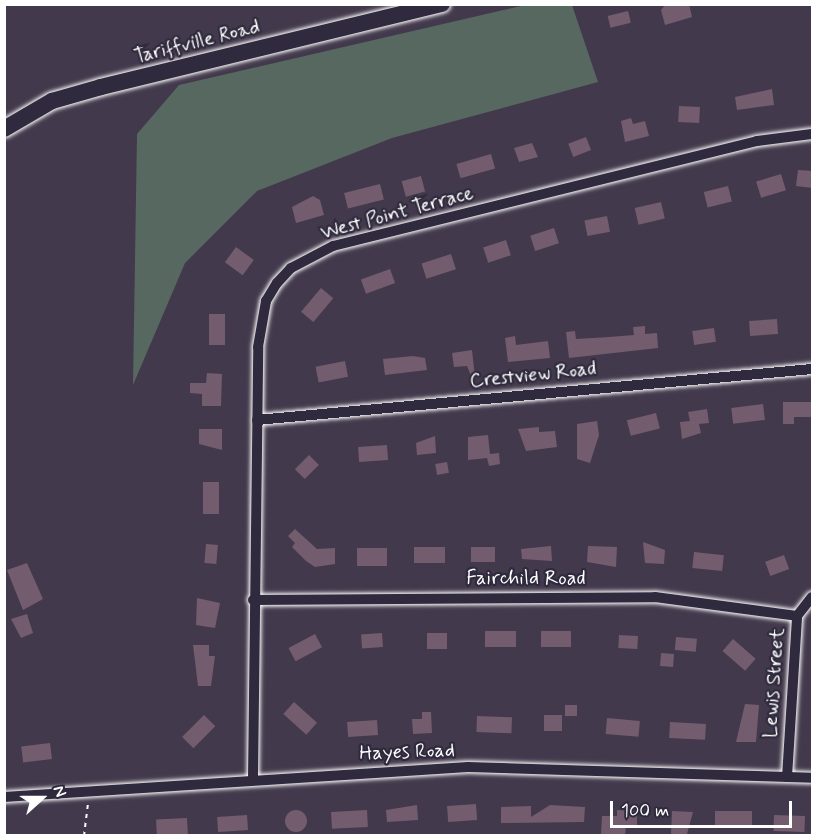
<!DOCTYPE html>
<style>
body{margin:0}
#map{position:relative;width:817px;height:840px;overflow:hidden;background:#43394c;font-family:Mynerve,sans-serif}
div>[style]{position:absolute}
.green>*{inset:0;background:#576860}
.building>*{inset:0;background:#735c6e;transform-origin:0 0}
.round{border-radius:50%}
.path>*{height:2px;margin-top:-1px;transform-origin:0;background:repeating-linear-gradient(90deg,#fff 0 4.5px,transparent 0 9px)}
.roads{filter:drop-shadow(0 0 2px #fff) drop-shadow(0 0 2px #fff)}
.minor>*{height:10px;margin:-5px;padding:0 5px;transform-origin:5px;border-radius:5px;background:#2f2a3d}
.secondary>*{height:16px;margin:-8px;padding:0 8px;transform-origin:8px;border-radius:8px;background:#2f2a3d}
span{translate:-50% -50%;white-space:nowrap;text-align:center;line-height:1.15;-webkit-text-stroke:4.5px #2f2a3d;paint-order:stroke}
.street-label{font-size:20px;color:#fff}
.frame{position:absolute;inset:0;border:6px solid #fff;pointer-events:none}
.north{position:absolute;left:12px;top:768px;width:60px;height:60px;-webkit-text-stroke:4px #2f2a3d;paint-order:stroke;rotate:69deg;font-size:16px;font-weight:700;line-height:24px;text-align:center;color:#fff}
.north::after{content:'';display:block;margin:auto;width:21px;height:27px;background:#fff;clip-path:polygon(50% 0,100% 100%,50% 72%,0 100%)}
.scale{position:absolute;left:610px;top:801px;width:182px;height:27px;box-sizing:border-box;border:3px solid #fff;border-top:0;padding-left:8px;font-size:18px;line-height:21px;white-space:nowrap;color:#fff;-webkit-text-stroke:4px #2f2a3d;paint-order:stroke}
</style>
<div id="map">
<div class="green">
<div style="clip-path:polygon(525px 5px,572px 5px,598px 82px,392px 138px,257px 191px,185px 263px,133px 385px,137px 134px,179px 85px)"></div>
</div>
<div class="building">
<div style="clip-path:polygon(666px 4px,689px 4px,692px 17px,665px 25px,661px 10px)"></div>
<div style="left:628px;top:11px;width:12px;height:21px;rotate:76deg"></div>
<div style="clip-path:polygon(772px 89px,774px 105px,737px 110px,735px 97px)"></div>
<div style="left:679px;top:106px;width:21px;height:16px;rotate:3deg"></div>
<div style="clip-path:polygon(631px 118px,633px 124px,645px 121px,649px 136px,625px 142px,621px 121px)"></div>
<div style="left:586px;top:137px;width:14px;height:19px;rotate:69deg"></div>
<div style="clip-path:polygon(532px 143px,538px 157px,519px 162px,514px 148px)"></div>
<div style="left:491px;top:154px;width:15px;height:36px;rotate:74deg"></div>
<div style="clip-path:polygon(798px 170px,813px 171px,813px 188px,796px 186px)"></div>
<div style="left:781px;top:174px;width:17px;height:26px;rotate:73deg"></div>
<div style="left:421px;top:176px;width:16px;height:20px;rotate:75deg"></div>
<div style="left:380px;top:184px;width:16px;height:37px;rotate:76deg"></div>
<div style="left:728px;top:186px;width:16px;height:25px;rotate:76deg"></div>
<div style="clip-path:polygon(313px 196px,320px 200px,324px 215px,296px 223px,292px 207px)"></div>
<div style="left:661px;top:202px;width:17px;height:27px;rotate:77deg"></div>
<div style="left:607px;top:216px;width:16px;height:23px;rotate:79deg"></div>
<div style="left:554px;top:228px;width:16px;height:25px;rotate:72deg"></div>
<div style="left:506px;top:240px;width:16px;height:24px;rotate:72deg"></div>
<div style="left:236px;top:247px;width:22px;height:19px;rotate:36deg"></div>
<div style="left:451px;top:254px;width:16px;height:31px;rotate:72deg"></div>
<div style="left:390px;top:269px;width:15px;height:31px;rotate:70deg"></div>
<div style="left:321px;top:288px;width:16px;height:31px;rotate:40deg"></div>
<div style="left:209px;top:314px;width:16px;height:31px"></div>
<div style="left:777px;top:319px;width:15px;height:28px;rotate:86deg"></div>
<div style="clip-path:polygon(645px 326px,645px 334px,657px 333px,658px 348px,569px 358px,566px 332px,575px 331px,576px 339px,609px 337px,634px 335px,633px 327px)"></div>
<div style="left:714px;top:328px;width:14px;height:22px;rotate:82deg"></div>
<div style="clip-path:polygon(515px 336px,516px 345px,548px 341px,550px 358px,508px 362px,505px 338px)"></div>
<div style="clip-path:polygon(472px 350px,475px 377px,472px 378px,467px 366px,454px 367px,452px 353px)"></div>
<div style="clip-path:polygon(413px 356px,425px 358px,427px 370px,385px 375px,383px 359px)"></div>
<div style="left:345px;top:361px;width:16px;height:30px;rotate:79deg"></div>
<div style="clip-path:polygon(207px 373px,222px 374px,221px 406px,202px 406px,202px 394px,190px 393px,190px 383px,206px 383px)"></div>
<div style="clip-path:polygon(783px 402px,813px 402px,813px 417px,794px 417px,794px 424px,783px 424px)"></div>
<div style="left:763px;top:404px;width:16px;height:32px;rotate:83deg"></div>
<div style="clip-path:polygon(707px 409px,709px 423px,699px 424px,701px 433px,682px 439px,680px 422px,690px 421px,688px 412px)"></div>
<div style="left:656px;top:413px;width:16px;height:30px;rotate:76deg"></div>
<div style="clip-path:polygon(597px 421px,599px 435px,590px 463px,577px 459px,577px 424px)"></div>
<div style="clip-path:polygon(539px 427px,539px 432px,555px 431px,557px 447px,526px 451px,518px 429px)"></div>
<div style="clip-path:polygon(199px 429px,222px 429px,222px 450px,199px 444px)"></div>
<div style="clip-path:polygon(488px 435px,490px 454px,499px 453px,500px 464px,489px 466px,487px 458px,468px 460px,468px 437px)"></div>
<div style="clip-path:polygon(435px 436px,436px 453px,417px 455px,416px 443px)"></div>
<div style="left:387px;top:445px;width:15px;height:29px;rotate:86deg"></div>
<div style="left:309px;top:455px;width:14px;height:20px;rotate:45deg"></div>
<div style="left:447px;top:462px;width:11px;height:12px;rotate:80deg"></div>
<div style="left:203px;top:482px;width:16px;height:32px"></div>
<div style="clip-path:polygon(295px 529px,317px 549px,335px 548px,335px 564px,315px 567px,306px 561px,292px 547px,295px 543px,288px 536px)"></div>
<div style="clip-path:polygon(643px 542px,665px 550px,664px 564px,645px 563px)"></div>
<div style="left:206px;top:544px;width:12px;height:19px;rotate:5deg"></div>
<div style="clip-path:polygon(551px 546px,552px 561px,522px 559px,521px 549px)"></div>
<div style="clip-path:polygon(588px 546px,617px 547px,616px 567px,587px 562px)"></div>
<div style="left:445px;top:547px;width:16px;height:31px;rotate:90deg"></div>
<div style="left:495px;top:547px;width:15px;height:24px;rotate:90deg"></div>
<div style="left:357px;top:548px;width:30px;height:18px"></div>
<div style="left:694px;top:552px;width:30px;height:16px;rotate:6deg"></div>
<div style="left:784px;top:555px;width:15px;height:20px;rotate:70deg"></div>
<div style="clip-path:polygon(27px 563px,43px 599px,23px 610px,7px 570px)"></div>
<div style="clip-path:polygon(197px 598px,220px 603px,215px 628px,196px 625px)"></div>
<div style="clip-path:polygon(27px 614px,33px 633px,21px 638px,11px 619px)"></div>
<div style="left:516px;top:631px;width:16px;height:31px;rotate:90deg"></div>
<div style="left:571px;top:631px;width:16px;height:30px;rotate:90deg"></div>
<div style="left:382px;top:633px;width:14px;height:21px;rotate:86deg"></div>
<div style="left:427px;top:633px;width:20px;height:16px"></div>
<div style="left:315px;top:634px;width:15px;height:30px;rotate:62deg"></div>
<div style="left:619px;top:635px;width:19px;height:13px;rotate:3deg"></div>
<div style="left:676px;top:637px;width:21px;height:13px;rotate:5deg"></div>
<div style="left:733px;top:639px;width:30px;height:16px;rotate:41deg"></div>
<div style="clip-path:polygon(193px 645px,209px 645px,209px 656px,215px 656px,211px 686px,198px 686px)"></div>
<div style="left:661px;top:653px;width:13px;height:13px;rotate:4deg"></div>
<div style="left:294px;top:702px;width:31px;height:16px;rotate:42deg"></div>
<div style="clip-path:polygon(745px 704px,759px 705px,756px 742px,736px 742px)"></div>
<div style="left:565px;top:705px;width:12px;height:11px"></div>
<div style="clip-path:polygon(422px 712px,431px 712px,432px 733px,413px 734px,412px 719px,422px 719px)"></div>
<div style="left:204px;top:715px;width:16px;height:31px;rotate:45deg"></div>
<div style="left:544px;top:715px;width:18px;height:16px"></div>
<div style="left:477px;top:716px;width:35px;height:16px;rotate:2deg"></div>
<div style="left:607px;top:718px;width:33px;height:16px;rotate:5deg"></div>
<div style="left:377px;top:720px;width:15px;height:30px;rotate:86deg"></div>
<div style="left:670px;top:722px;width:36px;height:16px;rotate:3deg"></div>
<div style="left:50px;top:743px;width:16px;height:29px;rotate:83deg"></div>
<div style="left:476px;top:804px;width:16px;height:29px;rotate:86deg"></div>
<div style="clip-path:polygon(417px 805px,418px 820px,387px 822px,386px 810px)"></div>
<div style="clip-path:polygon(550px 805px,585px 807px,584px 822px,501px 823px,501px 807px,531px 806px,531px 817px)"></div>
<div style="left:367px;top:810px;width:17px;height:36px;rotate:87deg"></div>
<div style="clip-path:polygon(617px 810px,637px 811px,637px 826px,626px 825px,625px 836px,601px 835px,602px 816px,617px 816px)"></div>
<div class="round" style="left:285px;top:810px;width:22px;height:22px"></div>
<div style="clip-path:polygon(672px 811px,693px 812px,687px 834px,671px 834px)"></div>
<div style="left:715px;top:811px;width:37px;height:15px"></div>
<div style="left:247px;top:815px;width:15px;height:30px;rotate:86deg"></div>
<div style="left:774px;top:815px;width:31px;height:16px;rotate:2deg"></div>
<div style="left:187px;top:818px;width:17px;height:31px;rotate:87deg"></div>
</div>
<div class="path">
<div style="left:84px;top:836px;width:33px;rotate:-83deg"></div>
</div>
<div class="roads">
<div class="minor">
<div style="left:257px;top:420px;width:557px;rotate:-5.25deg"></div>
<div style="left:253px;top:600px;width:402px;rotate:-0.4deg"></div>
<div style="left:655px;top:597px;width:143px;rotate:7.6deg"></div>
<div style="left:787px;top:777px;width:161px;rotate:-86.4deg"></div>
<div style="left:797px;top:616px;width:24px;rotate:-52deg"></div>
<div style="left:253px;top:778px;width:431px;rotate:-89.3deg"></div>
<div style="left:258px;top:347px;width:47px;rotate:-80.1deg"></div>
<div style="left:266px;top:301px;width:21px;rotate:-59deg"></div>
<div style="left:277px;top:283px;width:21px;rotate:-47deg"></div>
<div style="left:291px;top:268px;width:47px;rotate:-27.6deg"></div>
<div style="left:333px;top:246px;width:437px;rotate:-13.9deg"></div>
<div style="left:757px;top:141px;width:55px;rotate:-7.3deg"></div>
<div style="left:4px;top:797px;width:465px;rotate:-3.7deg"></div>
<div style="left:468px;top:767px;width:344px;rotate:1.8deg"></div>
</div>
<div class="secondary">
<div style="left:4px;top:129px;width:56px;rotate:-30.3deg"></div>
<div style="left:52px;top:101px;width:51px;rotate:-15.9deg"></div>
<div style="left:101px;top:87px;width:351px;rotate:-13.7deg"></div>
</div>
</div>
<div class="street-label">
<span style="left:197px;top:42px;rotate:-14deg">Tariffville Road</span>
<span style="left:397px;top:213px;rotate:-15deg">West Point Terrace</span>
<span style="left:533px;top:375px;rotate:-6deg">Crestview Road</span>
<span style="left:526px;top:578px">Fairchild Road</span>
<span style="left:774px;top:683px;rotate:-86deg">Lewis Street</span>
<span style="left:407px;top:752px;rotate:-2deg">Hayes Road</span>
</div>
<div class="frame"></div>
<div class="north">N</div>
<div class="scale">100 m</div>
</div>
